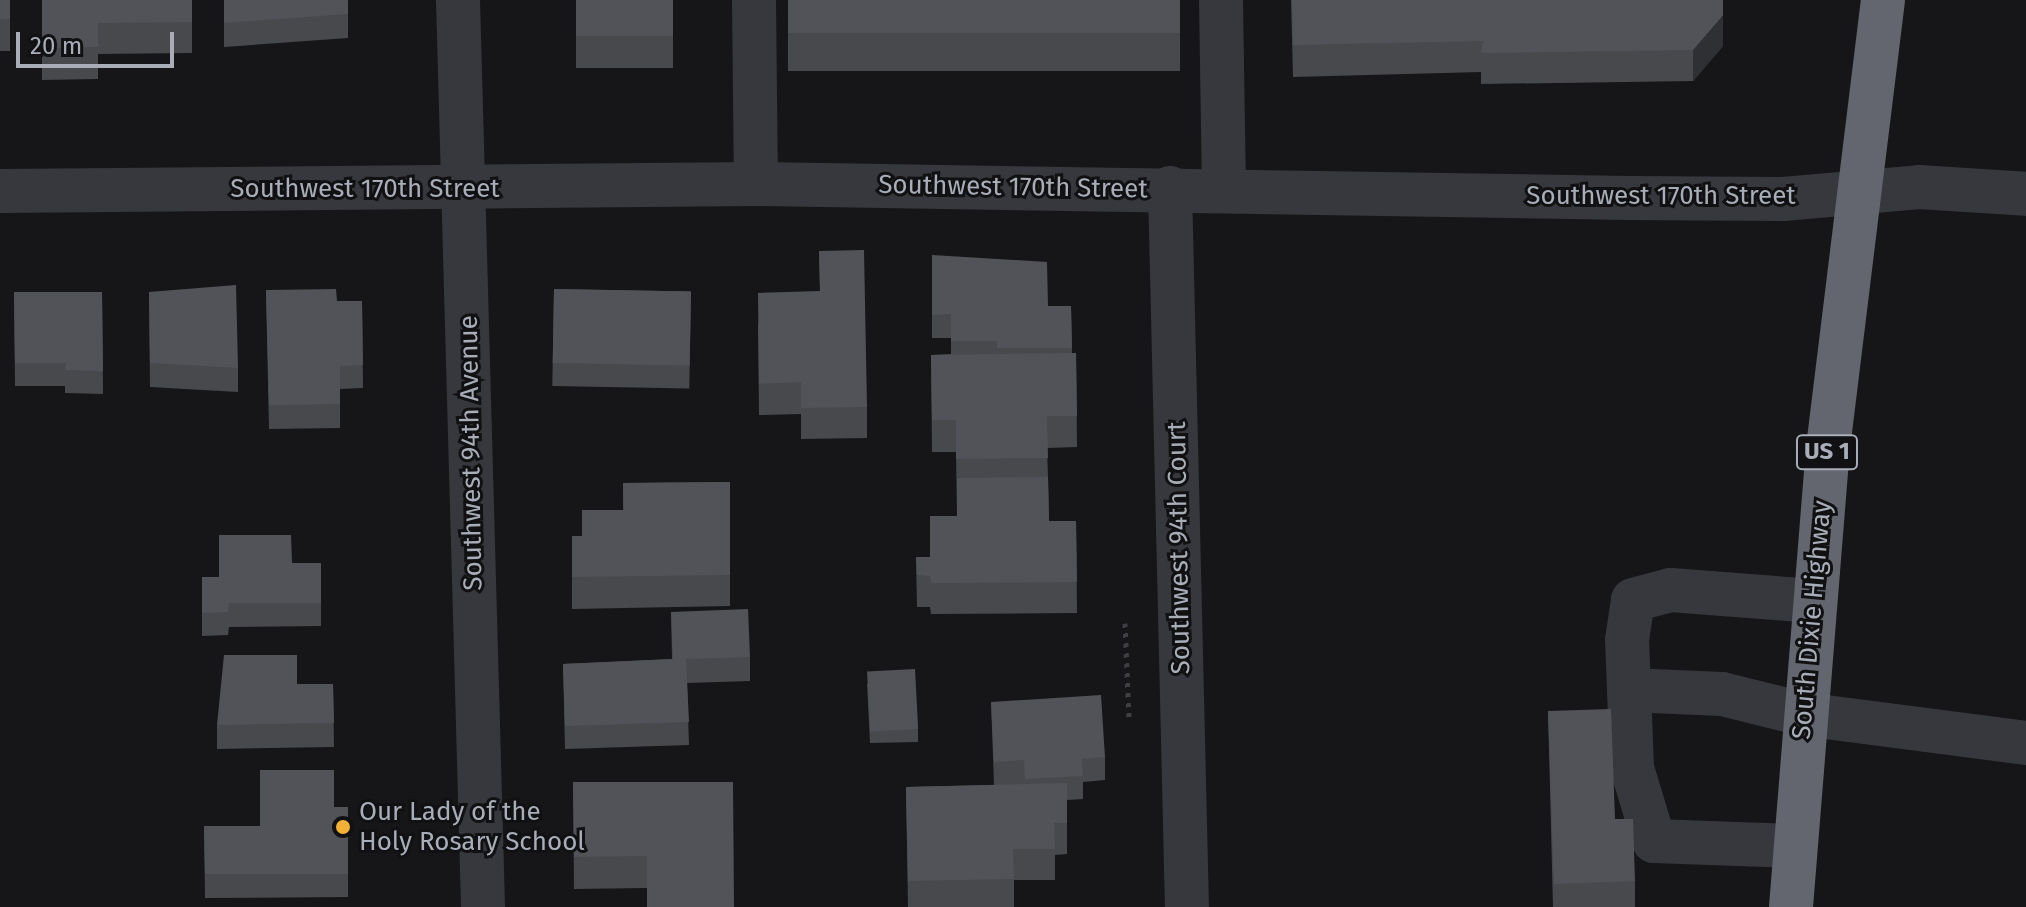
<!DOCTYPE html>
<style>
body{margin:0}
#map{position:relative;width:2026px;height:907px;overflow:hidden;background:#161618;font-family:"Fira Sans",sans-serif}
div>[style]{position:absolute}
.path>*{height:5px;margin-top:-2.5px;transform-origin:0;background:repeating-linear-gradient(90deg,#3d3f44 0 4px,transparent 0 10px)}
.minor>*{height:44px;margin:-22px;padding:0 22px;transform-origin:22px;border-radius:22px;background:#37383d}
.highway>*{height:44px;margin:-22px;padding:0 22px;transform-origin:22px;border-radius:22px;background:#63666e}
.wall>*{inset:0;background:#47494d;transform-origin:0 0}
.shaded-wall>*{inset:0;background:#2f3033}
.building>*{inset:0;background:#525359;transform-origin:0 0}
.dots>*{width:22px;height:22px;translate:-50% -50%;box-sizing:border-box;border:4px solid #111113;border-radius:50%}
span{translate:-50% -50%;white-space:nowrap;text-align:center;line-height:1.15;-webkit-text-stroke:6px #111113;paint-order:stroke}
.shield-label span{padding:2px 6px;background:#111113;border:2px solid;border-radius:6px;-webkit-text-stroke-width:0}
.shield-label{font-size:24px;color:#a8adb8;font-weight:700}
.street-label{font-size:26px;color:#a8adb8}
.poi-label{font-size:26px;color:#a8adb8}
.left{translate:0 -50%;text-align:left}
.scale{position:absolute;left:16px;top:32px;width:158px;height:36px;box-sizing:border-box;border:4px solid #a8adb8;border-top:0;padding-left:10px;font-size:24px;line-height:28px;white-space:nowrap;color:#a8adb8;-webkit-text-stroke:6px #111113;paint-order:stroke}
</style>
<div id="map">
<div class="path">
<div style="left:1125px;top:623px;width:95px;rotate:87.6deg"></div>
</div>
<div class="minor">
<div style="left:458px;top:0;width:907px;rotate:88.42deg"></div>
<div style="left:754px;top:0;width:184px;rotate:89.4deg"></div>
<div style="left:1221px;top:0;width:189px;rotate:89.1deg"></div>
<div style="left:1170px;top:188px;width:719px;rotate:88.65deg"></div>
<div style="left:0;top:191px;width:756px;rotate:-0.53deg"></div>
<div style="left:756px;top:184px;width:873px;rotate:0.92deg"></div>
<div style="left:1629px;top:198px;width:154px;rotate:0.4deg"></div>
<div style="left:1783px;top:199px;width:137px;rotate:-5deg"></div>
<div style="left:1919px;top:187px;width:107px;rotate:3.7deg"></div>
<div style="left:1629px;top:690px;width:93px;rotate:2.5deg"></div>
<div style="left:1722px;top:694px;width:83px;rotate:13.9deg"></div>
<div style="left:1803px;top:714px;width:225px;rotate:7.4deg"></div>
<div style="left:1795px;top:846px;width:141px;rotate:-178deg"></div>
<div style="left:1654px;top:841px;width:76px;rotate:-106.8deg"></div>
<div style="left:1632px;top:768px;width:128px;rotate:-92.2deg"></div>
<div style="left:1627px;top:640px;width:40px;rotate:-81.5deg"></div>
<div style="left:1633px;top:600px;width:39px;rotate:-15deg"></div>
<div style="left:1671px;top:590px;width:143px;rotate:4.4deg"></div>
</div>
<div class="highway">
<div style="left:1791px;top:907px;width:452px;rotate:-85.4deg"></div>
<div style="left:1827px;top:456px;width:459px;rotate:-83deg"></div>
</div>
<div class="wall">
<div style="left:0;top:0;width:10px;height:51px"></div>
<div style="clip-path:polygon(42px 0,192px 0,192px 53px,98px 54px,98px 79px,42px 80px)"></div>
<div style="clip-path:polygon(224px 0,348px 0,348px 38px,224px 47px)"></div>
<div style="left:576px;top:0;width:97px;height:68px"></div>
<div style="left:788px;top:0;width:392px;height:71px"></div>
<div style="clip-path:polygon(1291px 0,1723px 0,1723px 46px,1693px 81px,1481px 84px,1481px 72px,1293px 77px)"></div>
<div style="clip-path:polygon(819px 251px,867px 407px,867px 438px,801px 439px,801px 414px,759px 415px,758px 324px,820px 291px)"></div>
<div style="clip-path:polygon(932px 255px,1048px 306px,1071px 306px,1072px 354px,1076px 353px,1077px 447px,1047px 448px,1048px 477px,1049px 521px,1076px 521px,1077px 613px,931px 614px,930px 607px,917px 607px,916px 557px,930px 557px,957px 516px,956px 452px,932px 452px,931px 355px,951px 354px,951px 338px,932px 338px)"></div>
<div style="left:554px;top:289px;width:137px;height:97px;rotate:1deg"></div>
<div style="clip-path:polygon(266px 290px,337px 301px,362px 301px,363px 388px,340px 389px,340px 428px,269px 429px)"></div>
<div style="clip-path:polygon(14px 292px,102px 292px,103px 394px,65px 393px,65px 386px,15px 386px)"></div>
<div style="clip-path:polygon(149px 292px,238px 368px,238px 392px,150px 387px)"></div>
<div style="clip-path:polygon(730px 482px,730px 606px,572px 609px,572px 536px,582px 536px,623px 510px,623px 483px)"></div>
<div style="clip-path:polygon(292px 563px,321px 563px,321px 626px,229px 627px,228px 635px,202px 636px,202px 577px,219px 577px)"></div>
<div style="clip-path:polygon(671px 612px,750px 657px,750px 681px,687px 683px,689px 745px,565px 749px,563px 664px,672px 659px)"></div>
<div style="clip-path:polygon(867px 683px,918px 729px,918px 742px,870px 743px)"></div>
<div style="clip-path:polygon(297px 684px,333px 684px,334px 747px,217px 749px,217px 725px)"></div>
<div style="clip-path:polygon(991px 702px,1105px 757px,1105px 780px,1083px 782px,1083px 799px,1067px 800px,1067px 854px,1055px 855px,1055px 880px,1014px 880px,1014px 907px,908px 907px,906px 787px,994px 785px)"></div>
<div style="clip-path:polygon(1548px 711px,1615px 819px,1635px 881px,1635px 907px,1553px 907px)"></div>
<div style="clip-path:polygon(573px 782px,734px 907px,647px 888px,574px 889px)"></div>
<div style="clip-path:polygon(334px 807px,348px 807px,348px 897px,205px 898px,204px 826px,260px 826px)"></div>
</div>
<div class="shaded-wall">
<div style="clip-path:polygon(1723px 15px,1723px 46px,1693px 81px,1693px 50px)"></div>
</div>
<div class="building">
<div style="left:0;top:0;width:10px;height:19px"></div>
<div style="clip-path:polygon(42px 0,192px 0,192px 22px,98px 23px,98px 47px,42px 48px)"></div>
<div style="clip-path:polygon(224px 0,348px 0,348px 14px,224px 23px)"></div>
<div style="left:576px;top:0;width:97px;height:36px"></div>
<div style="left:788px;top:0;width:392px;height:33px"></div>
<div style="clip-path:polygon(1292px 0,1723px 0,1723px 15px,1693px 50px,1481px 53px,1483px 41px,1293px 45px)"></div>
<div style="clip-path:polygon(864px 250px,867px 407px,801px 408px,801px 382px,759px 384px,758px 293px,820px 291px,819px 251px)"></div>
<div style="clip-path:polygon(932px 255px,1047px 262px,1048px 306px,1071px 306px,1072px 348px,997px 348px,997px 341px,951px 341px,951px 314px,932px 315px)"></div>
<div style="clip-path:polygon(236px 285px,238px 368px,150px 363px,149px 292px)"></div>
<div style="clip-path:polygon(336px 289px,337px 301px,362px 301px,363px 365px,340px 366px,340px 404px,269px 405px,266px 290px)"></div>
<div style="left:554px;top:289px;width:137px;height:74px;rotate:1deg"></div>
<div style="clip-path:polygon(14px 292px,102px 292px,103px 371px,65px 370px,66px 363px,15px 363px)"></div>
<div style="clip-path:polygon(1076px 353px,1077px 416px,1047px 416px,1048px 458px,956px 459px,956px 420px,932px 420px,931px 355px)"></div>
<div style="clip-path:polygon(1048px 477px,1049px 521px,1076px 521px,1077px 582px,931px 583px,930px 576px,917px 575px,916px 557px,930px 557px,930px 516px,957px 516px,957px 478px)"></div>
<div style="clip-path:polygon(730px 482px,730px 575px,572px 577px,572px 536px,582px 536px,582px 510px,624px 510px,623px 483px)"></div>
<div style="clip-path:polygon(219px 535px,291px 535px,292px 563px,321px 563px,321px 603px,229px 603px,228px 612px,202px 613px,202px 577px,219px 577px)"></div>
<div style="clip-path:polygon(748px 609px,750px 657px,686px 659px,689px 722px,565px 726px,563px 664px,673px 659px,671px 612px)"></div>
<div style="clip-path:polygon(224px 655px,297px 655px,297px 684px,333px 684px,334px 723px,217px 725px)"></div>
<div style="left:915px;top:669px;width:60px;height:48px;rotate:87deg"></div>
<div style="clip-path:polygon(1101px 695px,1105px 757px,1082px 759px,1083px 776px,1025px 779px,1024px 760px,994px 762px,991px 702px)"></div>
<div style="clip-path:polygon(1611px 709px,1615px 819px,1633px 819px,1635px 881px,1554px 884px,1548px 711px)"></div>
<div style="clip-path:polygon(260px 770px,334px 770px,334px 807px,348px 807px,348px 874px,205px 874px,204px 826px,260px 826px)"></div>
<div style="clip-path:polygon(573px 782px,733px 782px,734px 907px,647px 907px,647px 856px,574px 857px)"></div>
<div style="clip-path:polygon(1067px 783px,1067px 823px,1054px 823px,1055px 849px,1013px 849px,1014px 879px,908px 881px,906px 787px)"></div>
</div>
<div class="dots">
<div style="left:343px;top:827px;background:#f2b134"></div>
</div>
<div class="shield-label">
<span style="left:1827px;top:452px">US 1</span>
</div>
<div class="street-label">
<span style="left:1013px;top:187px;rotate:1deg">Southwest 170th Street</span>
<span style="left:365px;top:189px">Southwest 170th Street</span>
<span style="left:1661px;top:196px">Southwest 170th Street</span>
<span style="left:471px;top:453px;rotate:-91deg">Southwest 94th Avenue</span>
<span style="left:1179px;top:548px;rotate:-91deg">Southwest 94th Court</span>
<span style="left:1812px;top:620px;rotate:-85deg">South Dixie Highway</span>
</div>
<div class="poi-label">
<span class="left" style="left:359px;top:827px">Our Lady of the<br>Holy Rosary School</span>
</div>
<div class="scale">20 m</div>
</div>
